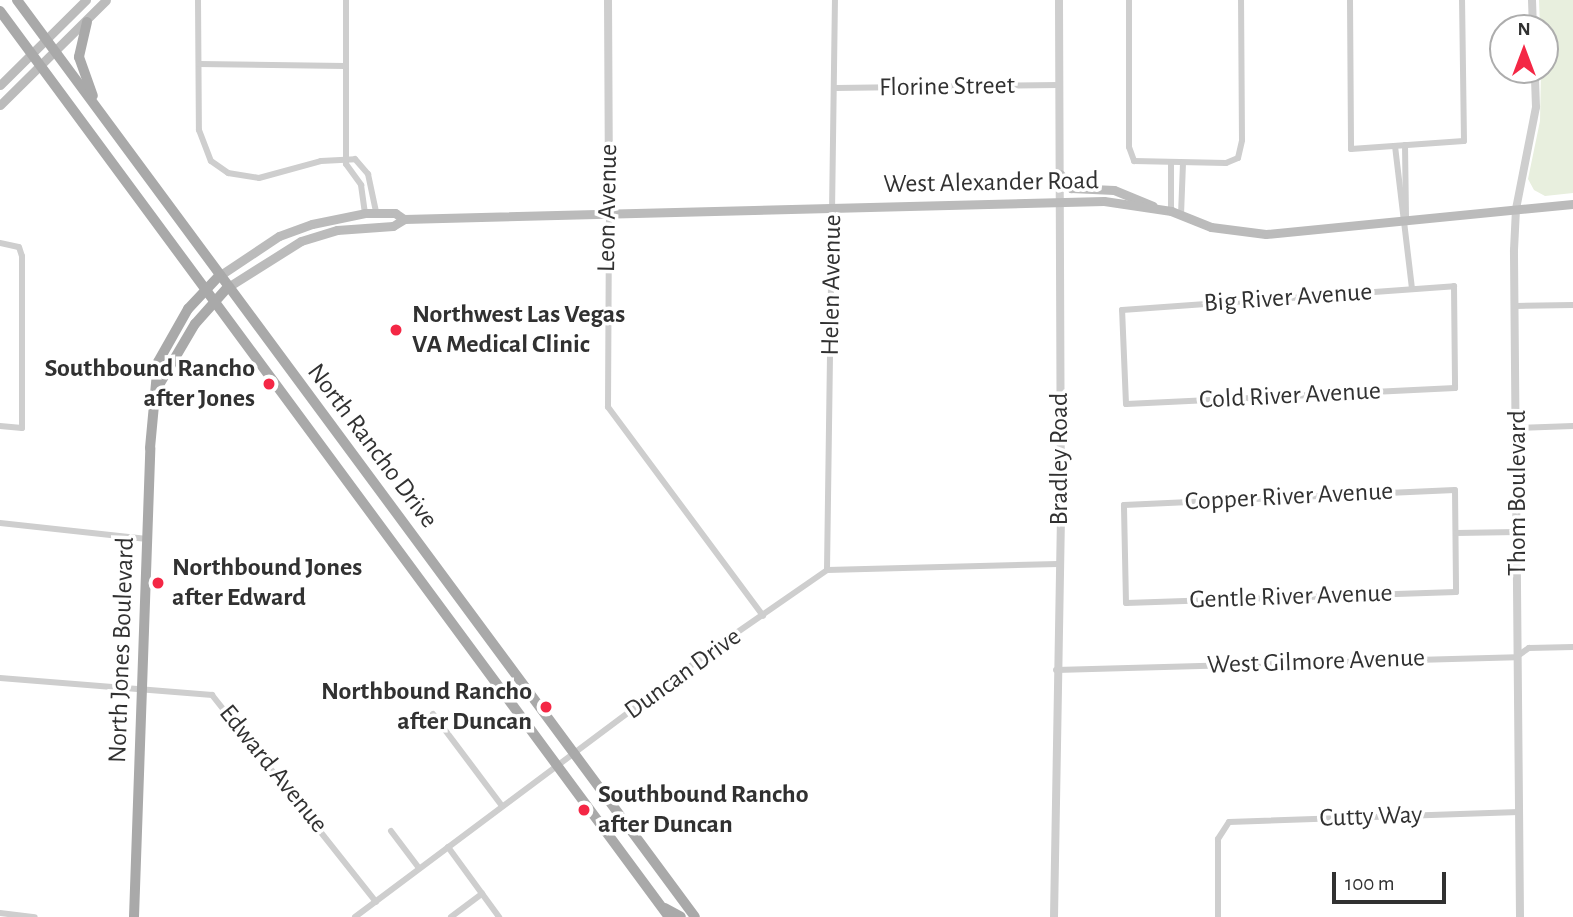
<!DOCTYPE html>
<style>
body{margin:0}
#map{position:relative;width:1573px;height:917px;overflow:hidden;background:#fff;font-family:"Alegreya Sans",sans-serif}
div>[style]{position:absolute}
.green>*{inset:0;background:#e8efde}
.minor>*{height:6px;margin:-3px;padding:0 3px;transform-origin:3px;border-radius:3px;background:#cecece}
.tertiary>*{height:8px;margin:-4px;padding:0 4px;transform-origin:4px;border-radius:4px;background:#cecece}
.secondary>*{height:9px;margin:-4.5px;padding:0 4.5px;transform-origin:4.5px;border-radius:4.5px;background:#bbb}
.primary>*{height:10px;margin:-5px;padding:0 5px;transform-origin:5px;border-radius:5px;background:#a9a9a9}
.dots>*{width:19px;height:19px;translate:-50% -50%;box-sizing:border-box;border:4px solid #fff;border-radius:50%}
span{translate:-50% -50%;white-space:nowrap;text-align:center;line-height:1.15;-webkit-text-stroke:7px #fff;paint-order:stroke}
.street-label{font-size:26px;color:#313131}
.poi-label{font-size:26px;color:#313131;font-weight:700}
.left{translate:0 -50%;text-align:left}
.right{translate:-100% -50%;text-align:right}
.north{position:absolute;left:1489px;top:14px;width:70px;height:70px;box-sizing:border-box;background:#fff;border:2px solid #adadad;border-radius:50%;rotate:0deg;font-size:19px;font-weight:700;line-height:28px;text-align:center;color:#313131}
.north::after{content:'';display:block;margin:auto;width:24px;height:32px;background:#f42745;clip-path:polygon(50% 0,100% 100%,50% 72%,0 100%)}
.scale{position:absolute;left:1332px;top:872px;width:114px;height:32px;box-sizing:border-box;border:4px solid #313131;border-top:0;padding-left:9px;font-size:21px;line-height:24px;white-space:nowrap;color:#313131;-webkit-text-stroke:5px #fff;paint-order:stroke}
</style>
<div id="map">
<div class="green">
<div style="clip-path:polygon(1539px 0,1573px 0,1573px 193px,1545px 196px,1534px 190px,1528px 179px,1540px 121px,1541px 70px,1545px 70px,1545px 28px,1540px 28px)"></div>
</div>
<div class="minor">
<div style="left:198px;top:0;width:130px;rotate:89.6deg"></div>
<div style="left:199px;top:130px;width:33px;rotate:69deg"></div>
<div style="left:211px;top:161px;width:21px;rotate:35deg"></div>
<div style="left:228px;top:173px;width:31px;rotate:9deg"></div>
<div style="left:259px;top:178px;width:64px;rotate:-15.3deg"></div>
<div style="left:321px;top:161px;width:34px;rotate:-3deg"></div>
<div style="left:355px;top:159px;width:20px;rotate:49deg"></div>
<div style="left:368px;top:174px;width:40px;rotate:78deg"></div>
<div style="left:346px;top:0;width:164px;rotate:90deg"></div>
<div style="left:346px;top:164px;width:26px;rotate:54deg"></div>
<div style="left:361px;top:185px;width:28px;rotate:82deg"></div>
<div style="left:1129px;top:0;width:147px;rotate:90deg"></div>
<div style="left:1129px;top:147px;width:15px;rotate:70deg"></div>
<div style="left:1134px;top:161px;width:92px;rotate:1.2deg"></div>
<div style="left:1226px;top:163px;width:13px;rotate:-23deg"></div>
<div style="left:1238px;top:158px;width:18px;rotate:-77deg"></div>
<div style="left:1242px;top:140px;width:140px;rotate:-90.4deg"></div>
<div style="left:1350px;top:0;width:149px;rotate:89.6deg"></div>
<div style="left:1351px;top:149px;width:113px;rotate:-4deg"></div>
<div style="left:1464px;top:141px;width:141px;rotate:-90.8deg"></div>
<div style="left:199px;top:64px;width:146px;rotate:0.8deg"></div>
<div style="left:836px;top:88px;width:223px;rotate:-0.8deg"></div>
<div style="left:1405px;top:145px;width:74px;rotate:89.2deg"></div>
<div style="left:1395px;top:146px;width:144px;rotate:83.2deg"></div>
<div style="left:1171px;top:211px;width:49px;rotate:-90deg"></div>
<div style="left:1181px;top:215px;width:52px;rotate:-87.8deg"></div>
<div style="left:609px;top:217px;width:190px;rotate:90.3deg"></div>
<div style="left:608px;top:407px;width:260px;rotate:53.4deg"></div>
<div style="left:0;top:243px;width:19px;rotate:12deg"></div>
<div style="left:19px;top:247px;width:9px;rotate:72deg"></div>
<div style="left:22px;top:256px;width:172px;rotate:90deg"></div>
<div style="left:22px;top:428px;width:22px;rotate:-175deg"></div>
<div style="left:1454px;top:286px;width:102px;rotate:89.4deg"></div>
<div style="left:1455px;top:388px;width:329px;rotate:177.2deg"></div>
<div style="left:1126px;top:404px;width:94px;rotate:-92.4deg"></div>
<div style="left:1122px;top:310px;width:333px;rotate:-4.1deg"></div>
<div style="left:1516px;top:306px;width:57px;rotate:-1deg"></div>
<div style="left:1518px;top:428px;width:55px;rotate:-2.1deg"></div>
<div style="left:1455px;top:490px;width:102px;rotate:89.4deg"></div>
<div style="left:1456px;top:592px;width:330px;rotate:178.1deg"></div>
<div style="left:1126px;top:603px;width:98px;rotate:-91.2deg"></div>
<div style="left:1124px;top:505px;width:331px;rotate:-2.6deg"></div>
<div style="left:0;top:523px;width:148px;rotate:6.2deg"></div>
<div style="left:1456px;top:533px;width:62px;rotate:-0.9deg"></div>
<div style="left:827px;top:570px;width:570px;rotate:-89.2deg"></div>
<div style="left:1056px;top:670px;width:460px;rotate:-1.6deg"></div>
<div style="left:1516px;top:657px;width:16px;rotate:-35deg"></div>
<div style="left:1529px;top:648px;width:44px;rotate:-1.3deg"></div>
<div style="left:0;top:678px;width:213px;rotate:4.6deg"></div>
<div style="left:212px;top:695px;width:264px;rotate:51.6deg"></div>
<div style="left:433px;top:714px;width:115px;rotate:53.1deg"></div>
<div style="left:391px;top:831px;width:46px;rotate:52.9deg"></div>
<div style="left:448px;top:847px;width:87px;rotate:53.9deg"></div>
<div style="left:0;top:913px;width:35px;rotate:7deg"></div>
<div style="left:355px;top:917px;width:451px;rotate:-36.8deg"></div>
<div style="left:716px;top:647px;width:135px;rotate:-34.7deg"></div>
<div style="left:827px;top:570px;width:231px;rotate:-1.5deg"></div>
<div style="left:451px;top:917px;width:39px;rotate:-37deg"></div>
<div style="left:1218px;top:917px;width:78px;rotate:-90deg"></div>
<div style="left:1218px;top:839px;width:20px;rotate:-57deg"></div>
<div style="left:1229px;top:822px;width:290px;rotate:-2deg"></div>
</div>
<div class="tertiary">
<div style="left:608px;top:0;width:217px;rotate:89.7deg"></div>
<div style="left:1532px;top:0;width:28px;rotate:88deg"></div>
<div style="left:1054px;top:917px;width:393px;rotate:-89deg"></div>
<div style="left:1061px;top:524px;width:524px;rotate:-90.22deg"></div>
<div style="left:1520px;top:917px;width:667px;rotate:-90.52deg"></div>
<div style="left:1514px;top:250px;width:41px;rotate:-87.2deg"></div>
<div style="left:1516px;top:209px;width:104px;rotate:-78.9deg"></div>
<div style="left:1536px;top:107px;width:37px;rotate:-92deg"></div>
</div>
<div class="secondary">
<div style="left:0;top:85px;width:121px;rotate:-44.7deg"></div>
<div style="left:0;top:105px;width:149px;rotate:-44.7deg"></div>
<div style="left:1060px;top:174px;width:18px;rotate:52deg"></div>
<div style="left:1071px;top:188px;width:43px;rotate:2.7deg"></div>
<div style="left:1114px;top:190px;width:42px;rotate:22.3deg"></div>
<div style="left:219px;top:276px;width:72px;rotate:-33.7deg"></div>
<div style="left:279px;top:236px;width:35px;rotate:-20deg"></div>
<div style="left:312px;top:224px;width:54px;rotate:-11.7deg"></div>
<div style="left:365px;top:213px;width:30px"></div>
<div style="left:395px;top:213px;width:11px;rotate:34deg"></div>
<div style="left:228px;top:287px;width:86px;rotate:-32.2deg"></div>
<div style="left:301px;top:241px;width:38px;rotate:-17deg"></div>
<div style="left:337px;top:230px;width:56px;rotate:-4.1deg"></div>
<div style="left:393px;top:226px;width:13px;rotate:-32deg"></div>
<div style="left:404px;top:219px;width:700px;rotate:-1.47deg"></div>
<div style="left:1104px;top:201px;width:68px;rotate:8.5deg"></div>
<div style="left:1171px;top:211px;width:43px;rotate:21.8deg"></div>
<div style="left:1211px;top:227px;width:55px;rotate:7.3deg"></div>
<div style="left:1266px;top:234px;width:308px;rotate:-5.6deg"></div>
</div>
<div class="primary">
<div style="left:17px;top:0;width:1140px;rotate:53.52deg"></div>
<div style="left:0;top:11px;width:1126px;rotate:53.56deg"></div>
<div style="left:87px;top:22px;width:36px;rotate:103deg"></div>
<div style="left:79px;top:57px;width:41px;rotate:70.3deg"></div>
<div style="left:159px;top:385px;width:71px;rotate:-59.5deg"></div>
<div style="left:195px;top:324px;width:50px;rotate:-48.3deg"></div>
<div style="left:665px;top:908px;width:18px;rotate:29deg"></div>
<div style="left:134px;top:917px;width:469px;rotate:-88deg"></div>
<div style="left:150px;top:448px;width:86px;rotate:-84.7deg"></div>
<div style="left:158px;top:362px;width:61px;rotate:-60.5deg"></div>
<div style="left:188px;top:309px;width:45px;rotate:-46.8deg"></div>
</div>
<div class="dots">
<div style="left:396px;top:330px;background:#f42745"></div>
<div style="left:269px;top:384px;background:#f42745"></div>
<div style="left:158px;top:583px;background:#f42745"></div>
<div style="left:546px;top:707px;background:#f42745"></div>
<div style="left:584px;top:810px;background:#f42745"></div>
</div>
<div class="street-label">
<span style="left:947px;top:87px;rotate:-1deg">Florine Street</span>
<span style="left:991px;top:183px;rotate:-1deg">West Alexander Road</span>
<span style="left:608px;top:208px;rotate:-89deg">Leon Avenue</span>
<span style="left:832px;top:285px;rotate:-89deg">Helen Avenue</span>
<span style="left:1288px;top:298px;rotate:-4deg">Big River Avenue</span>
<span style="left:1290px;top:396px;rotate:-3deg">Cold River Avenue</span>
<span style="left:372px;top:446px;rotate:53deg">North Rancho Drive</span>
<span style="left:1060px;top:459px;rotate:-90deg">Bradley Road</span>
<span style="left:1518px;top:493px;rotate:-90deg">Thom Boulevard</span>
<span style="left:1289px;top:497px;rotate:-3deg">Copper River Avenue</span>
<span style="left:1291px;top:597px;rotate:-2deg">Gentle River Avenue</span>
<span style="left:122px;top:650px;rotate:-88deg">North Jones Boulevard</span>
<span style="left:1316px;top:662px;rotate:-2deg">West Gilmore Avenue</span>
<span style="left:683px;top:674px;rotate:-36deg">Duncan Drive</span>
<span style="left:273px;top:769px;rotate:51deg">Edward Avenue</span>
<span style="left:1371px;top:817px;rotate:-2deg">Cutty Way</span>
</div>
<div class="poi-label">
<span class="left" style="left:412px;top:330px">Northwest Las Vegas<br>VA Medical Clinic</span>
<span class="right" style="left:255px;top:384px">Southbound Rancho<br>after Jones</span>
<span class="left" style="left:172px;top:583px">Northbound Jones<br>after Edward</span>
<span class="right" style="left:532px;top:707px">Northbound Rancho<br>after Duncan</span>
<span class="left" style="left:598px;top:810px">Southbound Rancho<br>after Duncan</span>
</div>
<div class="north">N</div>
<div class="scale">100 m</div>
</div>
